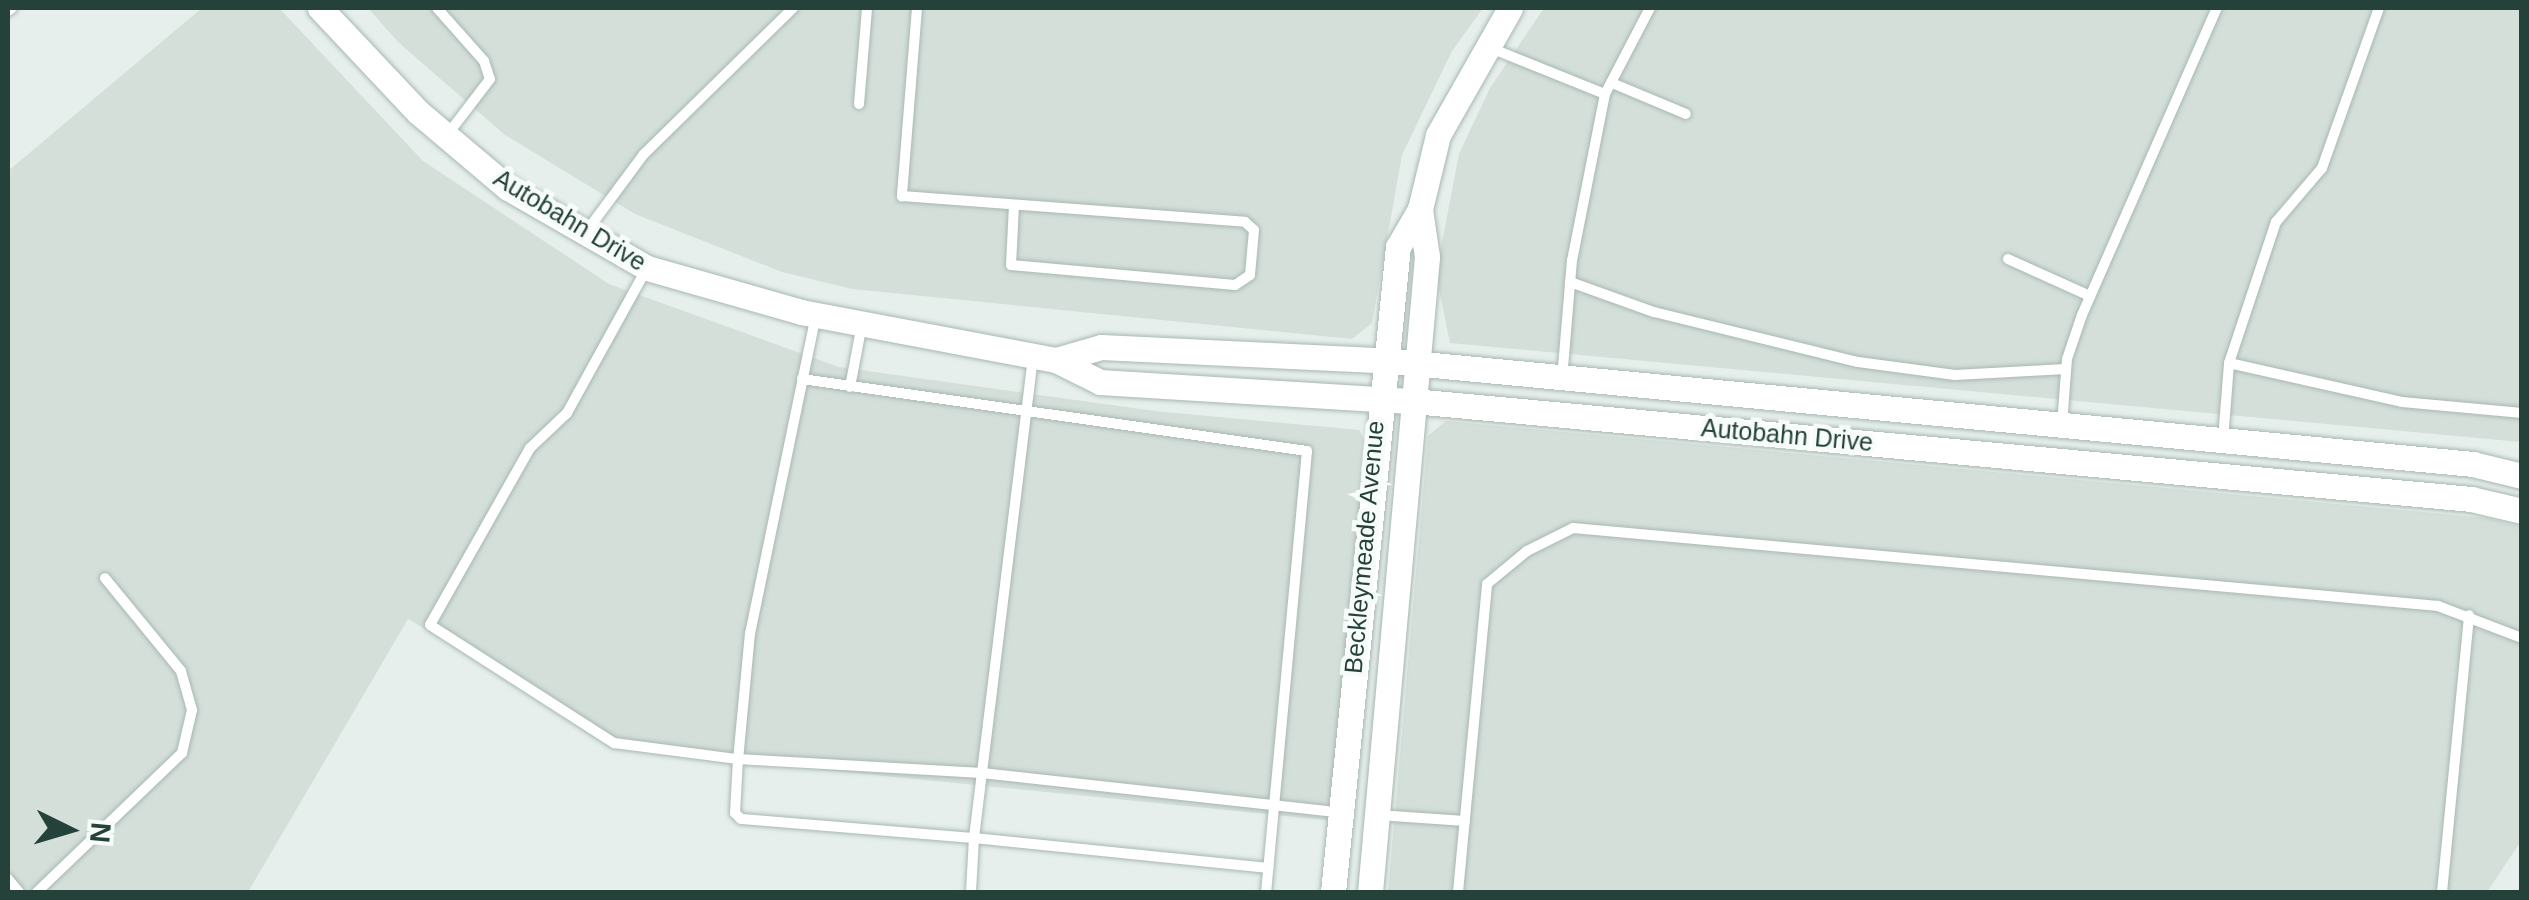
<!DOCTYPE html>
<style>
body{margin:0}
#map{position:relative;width:2529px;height:900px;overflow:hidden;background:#e6efeb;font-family:Helvetica,sans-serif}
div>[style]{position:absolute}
.built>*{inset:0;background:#d4dfda}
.roads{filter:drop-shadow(0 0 2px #a8b8b2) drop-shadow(0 0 2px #a8b8b2)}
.service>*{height:10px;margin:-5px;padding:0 5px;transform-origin:5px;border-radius:5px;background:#fff}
.tertiary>*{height:25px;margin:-12.5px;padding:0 12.5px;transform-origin:12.5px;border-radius:12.5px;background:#fff}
span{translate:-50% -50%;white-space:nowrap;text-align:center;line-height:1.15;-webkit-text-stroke:9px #f7fbf9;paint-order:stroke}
.street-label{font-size:25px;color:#24423a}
.frame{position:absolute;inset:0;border:10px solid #24423a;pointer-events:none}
.north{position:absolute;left:20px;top:780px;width:100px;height:100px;-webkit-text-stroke:8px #f7fbf9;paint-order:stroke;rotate:95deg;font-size:28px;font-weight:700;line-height:40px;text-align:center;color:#24423a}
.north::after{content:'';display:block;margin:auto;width:35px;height:45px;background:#24423a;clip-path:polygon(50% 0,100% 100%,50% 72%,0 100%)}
</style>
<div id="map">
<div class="built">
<div style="clip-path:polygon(202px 8px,279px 8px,423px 161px,609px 284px,839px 367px,1155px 411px,1359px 430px,1371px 450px,1336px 821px,634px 751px,408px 619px,248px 892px,8px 892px,8px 171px)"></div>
<div style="clip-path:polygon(368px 8px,1483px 8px,1452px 51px,1402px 155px,1372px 323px,1352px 339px,852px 289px,782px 272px,635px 214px,505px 135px,398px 42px)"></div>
<div style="clip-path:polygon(1544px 8px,2521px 8px,2521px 442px,1450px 343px,1436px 274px,1459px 154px,1490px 88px)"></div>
<div style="clip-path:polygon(1446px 421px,2487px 518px,2521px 527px,2521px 841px,2487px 892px,1388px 892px,1428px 436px)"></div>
</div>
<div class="roads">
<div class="service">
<div style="left:437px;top:8px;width:71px;rotate:48.4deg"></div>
<div style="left:484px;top:61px;width:19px;rotate:72deg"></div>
<div style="left:490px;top:79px;width:69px;rotate:127.4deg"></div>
<div style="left:917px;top:8px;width:189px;rotate:94.6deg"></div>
<div style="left:902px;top:196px;width:344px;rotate:4.3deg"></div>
<div style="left:1245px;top:222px;width:12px;rotate:42deg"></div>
<div style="left:1254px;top:230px;width:45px;rotate:95.1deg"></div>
<div style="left:1250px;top:275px;width:18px;rotate:146deg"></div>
<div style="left:1235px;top:285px;width:225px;rotate:-174.9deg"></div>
<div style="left:1011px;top:265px;width:60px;rotate:-87.1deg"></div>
<div style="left:8px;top:11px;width:5px;rotate:-37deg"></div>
<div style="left:1488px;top:47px;width:126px;rotate:21.9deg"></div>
<div style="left:1605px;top:94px;width:169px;rotate:101.2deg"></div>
<div style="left:1572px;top:260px;width:118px;rotate:94.8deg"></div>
<div style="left:1612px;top:83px;width:80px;rotate:22.7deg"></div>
<div style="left:1605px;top:94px;width:97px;rotate:-62.4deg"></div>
<div style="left:859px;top:104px;width:96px;rotate:-85.2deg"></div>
<div style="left:586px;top:232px;width:97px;rotate:-53.4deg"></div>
<div style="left:644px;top:154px;width:209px;rotate:-44.4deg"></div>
<div style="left:2008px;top:259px;width:90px;rotate:24.3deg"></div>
<div style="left:647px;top:268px;width:166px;rotate:118.9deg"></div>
<div style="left:567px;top:413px;width:51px;rotate:136.6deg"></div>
<div style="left:530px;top:448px;width:203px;rotate:119.5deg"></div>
<div style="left:430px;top:625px;width:219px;rotate:32.7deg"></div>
<div style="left:614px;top:743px;width:125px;rotate:7.4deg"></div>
<div style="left:738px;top:759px;width:54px;rotate:93.2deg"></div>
<div style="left:735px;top:813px;width:8px;rotate:45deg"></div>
<div style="left:741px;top:819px;width:234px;rotate:4.7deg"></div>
<div style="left:974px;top:838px;width:54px;rotate:93.2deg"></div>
<div style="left:1570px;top:282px;width:89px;rotate:19.7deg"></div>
<div style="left:1654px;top:312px;width:210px;rotate:13.8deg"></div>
<div style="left:1858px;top:362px;width:98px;rotate:7.6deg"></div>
<div style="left:1955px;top:375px;width:111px;rotate:-3.1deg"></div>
<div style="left:816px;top:315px;width:325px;rotate:101.7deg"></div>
<div style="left:750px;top:633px;width:127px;rotate:95.4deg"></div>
<div style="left:738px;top:759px;width:244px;rotate:3.3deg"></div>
<div style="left:982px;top:773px;width:358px;rotate:6.3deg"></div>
<div style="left:1033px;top:357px;width:485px;rotate:97deg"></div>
<div style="left:974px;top:838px;width:296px;rotate:5.8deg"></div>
<div style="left:2229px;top:363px;width:177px;rotate:12.7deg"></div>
<div style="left:2402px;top:402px;width:121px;rotate:5.2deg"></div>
<div style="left:802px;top:379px;width:510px;rotate:8.11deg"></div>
<div style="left:1307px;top:451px;width:443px;rotate:95.3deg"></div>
<div style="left:850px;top:387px;width:64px;rotate:-79.2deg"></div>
<div style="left:2062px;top:425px;width:66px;rotate:-85.7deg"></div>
<div style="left:2067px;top:359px;width:46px;rotate:-71.2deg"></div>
<div style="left:2082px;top:315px;width:335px;rotate:-66.3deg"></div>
<div style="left:2223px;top:440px;width:77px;rotate:-85.5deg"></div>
<div style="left:2229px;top:363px;width:149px;rotate:-71.6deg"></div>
<div style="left:2276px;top:222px;width:71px;rotate:-49.6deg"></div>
<div style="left:2322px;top:168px;width:170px;rotate:-70.4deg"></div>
<div style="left:1378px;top:815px;width:87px;rotate:3.9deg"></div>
<div style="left:8px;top:879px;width:17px;rotate:50deg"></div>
<div style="left:37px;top:892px;width:201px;rotate:-43.8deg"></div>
<div style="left:182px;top:753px;width:44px;rotate:-76.9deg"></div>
<div style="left:192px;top:710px;width:41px;rotate:-105.8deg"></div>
<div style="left:181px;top:671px;width:120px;rotate:-129.3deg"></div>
<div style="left:1458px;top:892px;width:309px;rotate:-84.6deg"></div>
<div style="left:1487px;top:584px;width:52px;rotate:-39.5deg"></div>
<div style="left:1527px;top:551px;width:51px;rotate:-26.6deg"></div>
<div style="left:1573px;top:528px;width:869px;rotate:5.15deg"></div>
<div style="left:2438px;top:606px;width:90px;rotate:20.9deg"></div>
<div style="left:2442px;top:892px;width:278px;rotate:-84.4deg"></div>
</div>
<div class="tertiary">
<div style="left:320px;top:8px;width:143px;rotate:46.7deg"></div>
<div style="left:418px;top:112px;width:118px;rotate:40.2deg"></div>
<div style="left:508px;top:188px;width:160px;rotate:29.9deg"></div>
<div style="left:647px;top:268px;width:160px;rotate:15.9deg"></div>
<div style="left:801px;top:312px;width:259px;rotate:10.7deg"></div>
<div style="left:1056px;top:360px;width:49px;rotate:26.6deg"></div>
<div style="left:1100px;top:382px;width:314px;rotate:3.5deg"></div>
<div style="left:1413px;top:401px;width:1063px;rotate:5.29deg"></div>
<div style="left:2471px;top:499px;width:52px;rotate:13.2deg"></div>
<div style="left:1056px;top:360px;width:47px;rotate:-16.1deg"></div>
<div style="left:1101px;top:347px;width:280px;rotate:2.7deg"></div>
<div style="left:1381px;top:360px;width:1097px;rotate:5.44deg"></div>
<div style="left:2473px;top:464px;width:50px;rotate:13.8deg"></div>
<div style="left:1333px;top:892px;width:648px;rotate:-84.25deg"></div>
<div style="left:1398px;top:247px;width:44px;rotate:-59.9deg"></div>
<div style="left:1420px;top:209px;width:76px;rotate:-76.3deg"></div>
<div style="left:1438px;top:135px;width:146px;rotate:-60.4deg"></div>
<div style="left:1370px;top:892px;width:638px;rotate:-84.87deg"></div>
<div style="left:1427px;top:257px;width:49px;rotate:-98.3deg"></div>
</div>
</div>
<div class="street-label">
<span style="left:570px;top:220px;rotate:31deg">Autobahn Drive</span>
<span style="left:1787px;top:435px;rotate:5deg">Autobahn Drive</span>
<span style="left:1364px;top:547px;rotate:-85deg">Beckleymeade Avenue</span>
</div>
<div class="frame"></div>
<div class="north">N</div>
</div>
